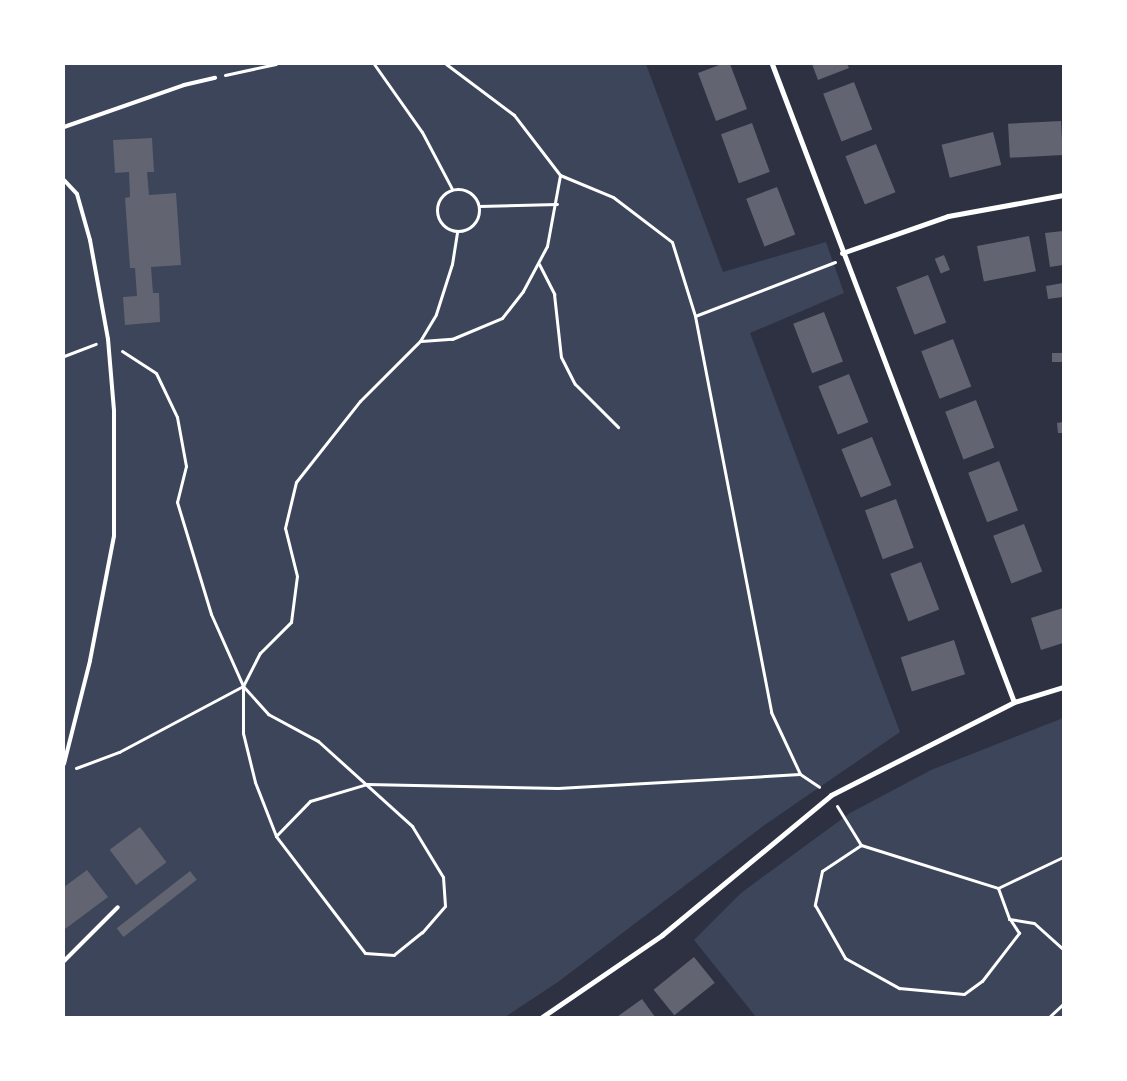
<!DOCTYPE html>
<style>
body{margin:0}
#map{position:relative;width:1127px;height:1081px;overflow:hidden;background:#2d3142;font-family:Ubuntu,sans-serif}
div>[style]{position:absolute}
.green>*{inset:0;background:#3c4559}
.building>*{inset:0;background:#626471;transform-origin:0 0}
.path>*{height:3px;margin:-1.5px;padding:0 1.5px;transform-origin:1.5px;border-radius:1.5px;background:#fff}
.path>.ring{margin:-1.5px;padding:0;box-sizing:content-box;background:none;border:3px solid #fff;border-radius:50%}
.service>*{height:4px;margin:-2px;padding:0 2px;transform-origin:2px;border-radius:2px;background:#fff}
.minor>*{height:5px;margin:-2.5px;padding:0 2.5px;transform-origin:2.5px;border-radius:2.5px;background:#fff}
span{translate:-50% -50%;white-space:nowrap;text-align:center;line-height:1.15;-webkit-text-stroke:4px #fff;paint-order:stroke}
.frame{position:absolute;inset:0;border:65px solid #fff;pointer-events:none}
</style>
<div id="map">
<div class="green">
<div style="clip-path:polygon(64px 64px,646px 64px,723px 272px,826px 242px,844px 293px,750px 333px,900px 732px,766px 824px,558px 982px,505px 1017px,64px 1017px)"></div>
<div style="clip-path:polygon(1063px 718px,1063px 1017px,756px 1017px,694px 940px,741px 893px,850px 813px,931px 770px)"></div>
</div>
<div class="building">
<div style="clip-path:polygon(722px 64px,730px 64px,747px 109px,716px 121px,698px 73px)"></div>
<div style="clip-path:polygon(812px 64px,847px 64px,849px 68px,818px 80px)"></div>
<div style="left:854px;top:82px;width:51px;height:33px;rotate:69deg"></div>
<div style="left:1061px;top:121px;width:34px;height:53px;rotate:87deg"></div>
<div style="left:752px;top:123px;width:52px;height:33px;rotate:70deg"></div>
<div style="left:993px;top:132px;width:34px;height:53px;rotate:76deg"></div>
<div style="clip-path:polygon(152px 138px,154px 172px,147px 172px,149px 195px,176px 193px,181px 265px,151px 267px,153px 293px,159px 293px,160px 322px,125px 325px,123px 297px,137px 296px,135px 268px,130px 268px,125px 198px,130px 197px,129px 172px,115px 173px,113px 140px)"></div>
<div style="left:876px;top:144px;width:52px;height:33px;rotate:68deg"></div>
<div style="left:777px;top:187px;width:51px;height:33px;rotate:69deg"></div>
<div style="clip-path:polygon(1063px 231px,1063px 265px,1050px 267px,1045px 233px)"></div>
<div style="left:1029px;top:236px;width:36px;height:53px;rotate:79deg"></div>
<div style="left:944px;top:255px;width:16px;height:10px;rotate:68deg"></div>
<div style="left:928px;top:275px;width:51px;height:34px;rotate:69deg"></div>
<div style="clip-path:polygon(1063px 283px,1063px 297px,1048px 299px,1046px 286px)"></div>
<div style="left:824px;top:312px;width:53px;height:33px;rotate:69deg"></div>
<div style="left:953px;top:339px;width:51px;height:34px;rotate:69deg"></div>
<div style="left:1063px;top:353px;width:9px;height:11px;rotate:90deg"></div>
<div style="left:849px;top:374px;width:52px;height:33px;rotate:68deg"></div>
<div style="left:976px;top:400px;width:51px;height:33px;rotate:69deg"></div>
<div style="clip-path:polygon(1063px 422px,1063px 433px,1058px 433px,1057px 423px)"></div>
<div style="left:872px;top:437px;width:52px;height:33px;rotate:68deg"></div>
<div style="left:999px;top:461px;width:53px;height:33px;rotate:69deg"></div>
<div style="left:896px;top:499px;width:52px;height:33px;rotate:70deg"></div>
<div style="left:1024px;top:524px;width:51px;height:33px;rotate:69deg"></div>
<div style="left:921px;top:562px;width:51px;height:33px;rotate:69deg"></div>
<div style="clip-path:polygon(1063px 608px,1063px 643px,1041px 650px,1031px 618px)"></div>
<div style="left:954px;top:640px;width:36px;height:56px;rotate:72deg"></div>
<div style="left:140px;top:827px;width:44px;height:38px;rotate:53deg"></div>
<div style="clip-path:polygon(87px 870px,108px 897px,65px 929px,64px 887px)"></div>
<div style="left:190px;top:871px;width:11px;height:93px;rotate:52deg"></div>
<div style="left:694px;top:957px;width:33px;height:52px;rotate:51deg"></div>
<div style="clip-path:polygon(642px 999px,655px 1017px,617px 1017px,621px 1014px)"></div>
</div>
<div class="path">
<div style="left:374px;top:64px;width:83px;rotate:54.8deg"></div>
<div style="left:422px;top:132px;width:64px;rotate:62.2deg"></div>
<div style="left:225px;top:75px;width:52px;rotate:-12.2deg"></div>
<div style="left:560px;top:175px;width:57px;rotate:22.5deg"></div>
<div style="left:613px;top:197px;width:74px;rotate:37.3deg"></div>
<div style="left:672px;top:242px;width:77px;rotate:72.7deg"></div>
<div style="left:695px;top:316px;width:403px;rotate:79.1deg"></div>
<div style="left:771px;top:712px;width:68px;rotate:64.9deg"></div>
<div style="left:800px;top:774px;width:23px;rotate:34deg"></div>
<div class="ring" style="left:437px;top:189px;width:39px;height:39px"></div>
<div style="left:479px;top:206px;width:78px;rotate:-1.5deg"></div>
<div style="left:539px;top:264px;width:34px;rotate:63deg"></div>
<div style="left:554px;top:294px;width:63px;rotate:83.7deg"></div>
<div style="left:561px;top:357px;width:30px;rotate:63deg"></div>
<div style="left:575px;top:384px;width:61px;rotate:45deg"></div>
<div style="left:695px;top:316px;width:150px;rotate:-21.1deg"></div>
<div style="left:421px;top:341px;width:31px;rotate:-4deg"></div>
<div style="left:452px;top:339px;width:54px;rotate:-22.8deg"></div>
<div style="left:502px;top:318px;width:34px;rotate:-52deg"></div>
<div style="left:523px;top:291px;width:51px;rotate:-61.9deg"></div>
<div style="left:547px;top:246px;width:72px;rotate:-79.6deg"></div>
<div style="left:560px;top:175px;width:76px;rotate:-127.5deg"></div>
<div style="left:514px;top:115px;width:85px;rotate:-143.1deg"></div>
<div style="left:122px;top:351px;width:40px;rotate:32.9deg"></div>
<div style="left:156px;top:373px;width:49px;rotate:64.5deg"></div>
<div style="left:177px;top:417px;width:50px;rotate:79.6deg"></div>
<div style="left:186px;top:466px;width:37px;rotate:104deg"></div>
<div style="left:177px;top:502px;width:117px;rotate:73.1deg"></div>
<div style="left:211px;top:614px;width:79px;rotate:66deg"></div>
<div style="left:243px;top:686px;width:38px;rotate:48deg"></div>
<div style="left:268px;top:714px;width:57px;rotate:28.4deg"></div>
<div style="left:318px;top:741px;width:127px;rotate:42.1deg"></div>
<div style="left:412px;top:826px;width:60px;rotate:58.7deg"></div>
<div style="left:443px;top:877px;width:29px;rotate:86deg"></div>
<div style="left:445px;top:906px;width:35px;rotate:131deg"></div>
<div style="left:422px;top:932px;width:36px;rotate:141deg"></div>
<div style="left:394px;top:955px;width:29px;rotate:-176deg"></div>
<div style="left:365px;top:953px;width:147px;rotate:-127.3deg"></div>
<div style="left:276px;top:836px;width:58px;rotate:-111.3deg"></div>
<div style="left:255px;top:782px;width:50px;rotate:-103.8deg"></div>
<div style="left:243px;top:733px;width:47px;rotate:-90deg"></div>
<div style="left:243px;top:686px;width:37px;rotate:-63deg"></div>
<div style="left:260px;top:653px;width:44px;rotate:-45deg"></div>
<div style="left:291px;top:622px;width:46px;rotate:-82.6deg"></div>
<div style="left:297px;top:576px;width:49px;rotate:-104deg"></div>
<div style="left:285px;top:528px;width:47px;rotate:-76.6deg"></div>
<div style="left:296px;top:482px;width:103px;rotate:-51.7deg"></div>
<div style="left:360px;top:401px;width:85px;rotate:-45deg"></div>
<div style="left:420px;top:341px;width:31px;rotate:-59deg"></div>
<div style="left:436px;top:314px;width:52px;rotate:-72.3deg"></div>
<div style="left:452px;top:264px;width:33px;rotate:-81deg"></div>
<div style="left:64px;top:356px;width:34px;rotate:-21deg"></div>
<div style="left:76px;top:768px;width:46px;rotate:-20.4deg"></div>
<div style="left:119px;top:752px;width:140px;rotate:-28deg"></div>
<div style="left:837px;top:806px;width:46px;rotate:58.4deg"></div>
<div style="left:861px;top:845px;width:144px;rotate:17.4deg"></div>
<div style="left:998px;top:888px;width:33px;rotate:70deg"></div>
<div style="left:1009px;top:919px;width:25px;rotate:9deg"></div>
<div style="left:1034px;top:923px;width:39px;rotate:42deg"></div>
<div style="left:276px;top:836px;width:49px;rotate:-45.8deg"></div>
<div style="left:310px;top:801px;width:59px;rotate:-16.6deg"></div>
<div style="left:367px;top:784px;width:191px;rotate:1.2deg"></div>
<div style="left:558px;top:788px;width:242px;rotate:-3.3deg"></div>
<div style="left:861px;top:845px;width:47px;rotate:146.3deg"></div>
<div style="left:822px;top:871px;width:35px;rotate:102deg"></div>
<div style="left:815px;top:905px;width:61px;rotate:60.5deg"></div>
<div style="left:845px;top:958px;width:62px;rotate:29.1deg"></div>
<div style="left:899px;top:988px;width:65px;rotate:5.3deg"></div>
<div style="left:964px;top:994px;width:22px;rotate:-36deg"></div>
<div style="left:982px;top:981px;width:61px;rotate:-52.4deg"></div>
<div style="left:1019px;top:933px;width:17px;rotate:-123deg"></div>
<div style="left:998px;top:888px;width:72px;rotate:-25.5deg"></div>
<div style="left:1049px;top:1017px;width:19px;rotate:-43deg"></div>
</div>
<div class="service">
<div style="left:64px;top:127px;width:127px;rotate:-19.3deg"></div>
<div style="left:184px;top:85px;width:32px;rotate:-13deg"></div>
<div style="left:64px;top:180px;width:19px;rotate:47deg"></div>
<div style="left:77px;top:194px;width:48px;rotate:74.2deg"></div>
<div style="left:90px;top:240px;width:101px;rotate:79.7deg"></div>
<div style="left:108px;top:339px;width:72px;rotate:85.2deg"></div>
<div style="left:114px;top:411px;width:125px;rotate:90deg"></div>
<div style="left:114px;top:536px;width:127px;rotate:100.9deg"></div>
<div style="left:90px;top:661px;width:106px;rotate:104.2deg"></div>
<div style="left:64px;top:961px;width:76px;rotate:-45deg"></div>
</div>
<div class="minor">
<div style="left:772px;top:64px;width:682px;rotate:69.23deg"></div>
<div style="left:842px;top:253px;width:112px;rotate:-19.2deg"></div>
<div style="left:948px;top:216px;width:117px;rotate:-10.3deg"></div>
<div style="left:542px;top:1017px;width:145px;rotate:-34.3deg"></div>
<div style="left:662px;top:935px;width:219px;rotate:-39.6deg"></div>
<div style="left:831px;top:795px;width:205px;rotate:-26.9deg"></div>
<div style="left:1014px;top:702px;width:51px;rotate:-17deg"></div>
</div>
<div class="frame"></div>
</div>
